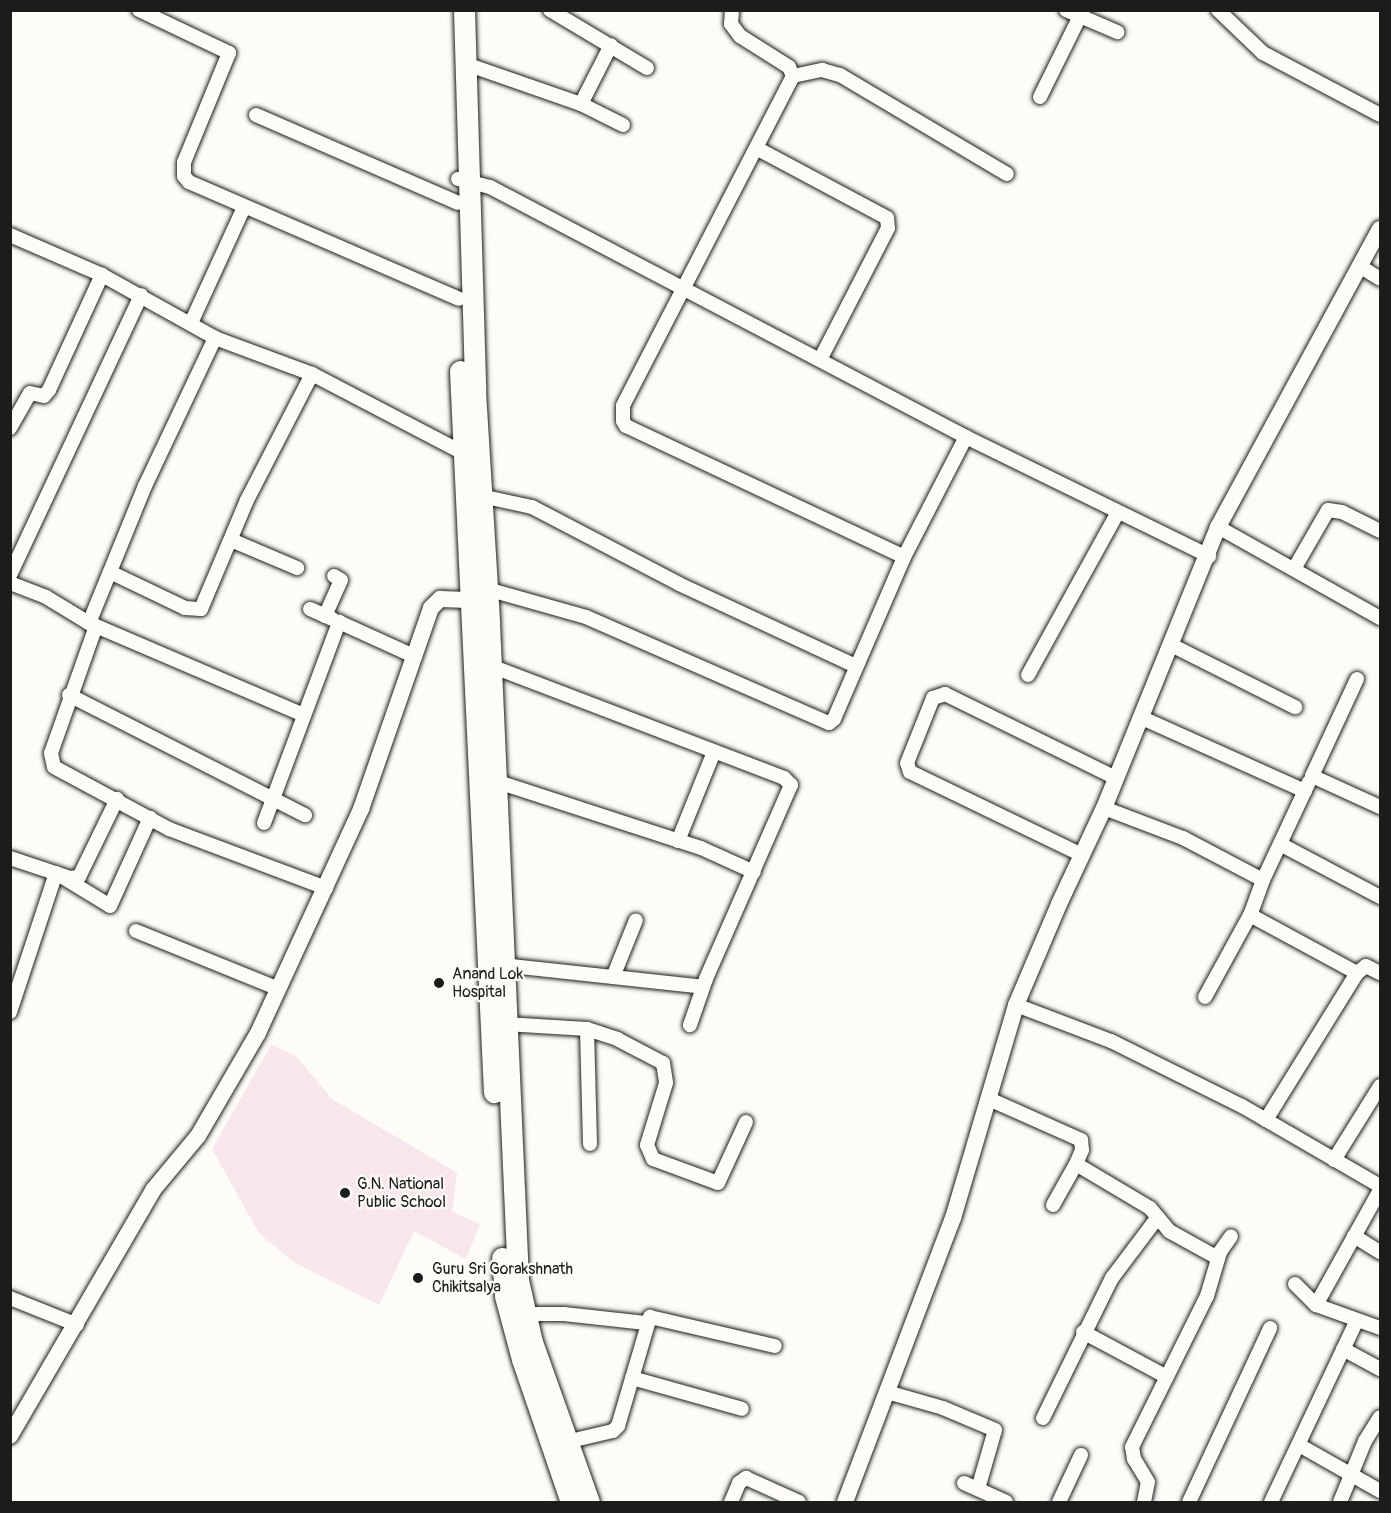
<!DOCTYPE html>
<style>
body{margin:0}
#map{position:relative;width:1391px;height:1513px;overflow:hidden;background:#fdfcf7;font-family:Pangolin,sans-serif}
div>[style]{position:absolute}
.built>*{inset:0;background:#f7e6eb}
.roads{filter:drop-shadow(0 0 2px #1c1c1c) drop-shadow(0 0 2px #1c1c1c)}
.minor>*{height:14px;margin:-7px;padding:0 7px;transform-origin:7px;border-radius:7px;background:#fdfcf7}
.tertiary>*{height:16px;margin:-8px;padding:0 8px;transform-origin:8px;border-radius:8px;background:#fdfcf7}
.primary>*{height:21px;margin:-10.5px;padding:0 10.5px;transform-origin:10.5px;border-radius:10.5px;background:#fdfcf7}
.dots>*{width:16px;height:16px;translate:-50% -50%;box-sizing:border-box;border:3px solid #fdfcf7;border-radius:50%}
span{translate:-50% -50%;white-space:nowrap;text-align:center;line-height:1.15;-webkit-text-stroke:4.5px #fdfcf7;paint-order:stroke}
.poi-label{font-size:16px;color:#1c1c1c}
.left{translate:0 -50%;text-align:left}
.frame{position:absolute;inset:0;border:12px solid #1c1c1c;pointer-events:none}
</style>
<div id="map">
<div class="built">
<div style="clip-path:polygon(271px 1045px,296px 1056px,332px 1099px,457px 1173px,452px 1212px,480px 1224px,466px 1259px,414px 1231px,379px 1305px,295px 1263px,259px 1233px,212px 1149px)"></div>
</div>
<div class="roads">
<div class="minor">
<div style="left:139px;top:10px;width:100px;rotate:25.5deg"></div>
<div style="left:229px;top:53px;width:118px;rotate:112.4deg"></div>
<div style="left:184px;top:162px;width:14px;rotate:90deg"></div>
<div style="left:184px;top:176px;width:8px;rotate:50deg"></div>
<div style="left:189px;top:182px;width:294px;rotate:23.4deg"></div>
<div style="left:550px;top:10px;width:113px;rotate:30.9deg"></div>
<div style="left:732px;top:10px;width:14px;rotate:94deg"></div>
<div style="left:731px;top:24px;width:15px;rotate:53deg"></div>
<div style="left:740px;top:36px;width:58px;rotate:32.3deg"></div>
<div style="left:789px;top:67px;width:10px;rotate:66deg"></div>
<div style="left:793px;top:76px;width:371px;rotate:117.3deg"></div>
<div style="left:623px;top:406px;width:15px;rotate:90deg"></div>
<div style="left:623px;top:421px;width:6px;rotate:59deg"></div>
<div style="left:626px;top:426px;width:307px;rotate:25.2deg"></div>
<div style="left:1066px;top:10px;width:56px;rotate:23.3deg"></div>
<div style="left:1218px;top:10px;width:62px;rotate:43.7deg"></div>
<div style="left:1263px;top:53px;width:132px;rotate:27.9deg"></div>
<div style="left:466px;top:64px;width:122px;rotate:19.2deg"></div>
<div style="left:581px;top:104px;width:47px;rotate:26.6deg"></div>
<div style="left:793px;top:76px;width:30px;rotate:-12deg"></div>
<div style="left:822px;top:70px;width:19px;rotate:16deg"></div>
<div style="left:840px;top:75px;width:194px;rotate:30.7deg"></div>
<div style="left:1040px;top:97px;width:97px;rotate:-63.7deg"></div>
<div style="left:581px;top:104px;width:66px;rotate:-63deg"></div>
<div style="left:256px;top:115px;width:220px;rotate:23.5deg"></div>
<div style="left:758px;top:149px;width:146px;rotate:28.1deg"></div>
<div style="left:887px;top:218px;width:10px;rotate:84deg"></div>
<div style="left:888px;top:228px;width:148px;rotate:117.3deg"></div>
<div style="left:458px;top:179px;width:33px;rotate:14deg"></div>
<div style="left:490px;top:187px;width:538px;rotate:27.71deg"></div>
<div style="left:966px;top:437px;width:271px;rotate:26.1deg"></div>
<div style="left:10px;top:235px;width:100px;rotate:23.5deg"></div>
<div style="left:102px;top:275px;width:129px;rotate:29.1deg"></div>
<div style="left:215px;top:338px;width:103px;rotate:20.4deg"></div>
<div style="left:312px;top:374px;width:168px;rotate:27.6deg"></div>
<div style="left:1361px;top:267px;width:22px;rotate:32deg"></div>
<div style="left:191px;top:323px;width:128px;rotate:-65.4deg"></div>
<div style="left:10px;top:428px;width:40px;rotate:-60.3deg"></div>
<div style="left:30px;top:393px;width:14px;rotate:12deg"></div>
<div style="left:44px;top:396px;width:8px;rotate:-50deg"></div>
<div style="left:49px;top:390px;width:127px;rotate:-65.3deg"></div>
<div style="left:481px;top:496px;width:52px;rotate:12.2deg"></div>
<div style="left:532px;top:507px;width:166px;rotate:27.6deg"></div>
<div style="left:679px;top:584px;width:195px;rotate:24.9deg"></div>
<div style="left:1218px;top:527px;width:186px;rotate:29.3deg"></div>
<div style="left:231px;top:540px;width:72px;rotate:23deg"></div>
<div style="left:1294px;top:569px;width:68px;rotate:-60deg"></div>
<div style="left:1328px;top:510px;width:14px;rotate:8deg"></div>
<div style="left:1342px;top:512px;width:42px;rotate:26.6deg"></div>
<div style="left:110px;top:572px;width:83px;rotate:25.6deg"></div>
<div style="left:185px;top:608px;width:16px;rotate:4deg"></div>
<div style="left:201px;top:609px;width:118px;rotate:-67.1deg"></div>
<div style="left:247px;top:500px;width:142px;rotate:-62.7deg"></div>
<div style="left:10px;top:575px;width:309px;rotate:-64.9deg"></div>
<div style="left:10px;top:583px;width:39px;rotate:21deg"></div>
<div style="left:46px;top:597px;width:50px;rotate:31.2deg"></div>
<div style="left:89px;top:623px;width:234px;rotate:23.2deg"></div>
<div style="left:487px;top:589px;width:103px;rotate:15.8deg"></div>
<div style="left:586px;top:617px;width:265px;rotate:23.6deg"></div>
<div style="left:829px;top:723px;width:6px;rotate:-39deg"></div>
<div style="left:834px;top:719px;width:176px;rotate:-66.6deg"></div>
<div style="left:904px;top:557px;width:135px;rotate:-62.7deg"></div>
<div style="left:310px;top:609px;width:24px;rotate:24deg"></div>
<div style="left:325px;top:616px;width:39px;rotate:-66deg"></div>
<div style="left:341px;top:580px;width:8px;rotate:-150deg"></div>
<div style="left:89px;top:623px;width:148px;rotate:-67.8deg"></div>
<div style="left:145px;top:486px;width:164px;rotate:-64.7deg"></div>
<div style="left:96px;top:626px;width:135px;rotate:109.5deg"></div>
<div style="left:51px;top:753px;width:14px;rotate:78deg"></div>
<div style="left:54px;top:767px;width:131px;rotate:28.3deg"></div>
<div style="left:169px;top:829px;width:168px;rotate:20.6deg"></div>
<div style="left:1171px;top:645px;width:139px;rotate:26.6deg"></div>
<div style="left:491px;top:666px;width:314px;rotate:20.9deg"></div>
<div style="left:784px;top:778px;width:10px;rotate:45deg"></div>
<div style="left:791px;top:785px;width:212px;rotate:113.7deg"></div>
<div style="left:706px;top:979px;width:49px;rotate:109.2deg"></div>
<div style="left:1028px;top:675px;width:186px;rotate:-61.1deg"></div>
<div style="left:1357px;top:679px;width:107px;rotate:114.9deg"></div>
<div style="left:1312px;top:776px;width:75px;rotate:24.5deg"></div>
<div style="left:69px;top:695px;width:265px;rotate:27deg"></div>
<div style="left:1140px;top:717px;width:181px;rotate:24.2deg"></div>
<div style="left:495px;top:781px;width:217px;rotate:18deg"></div>
<div style="left:701px;top:848px;width:58px;rotate:24.4deg"></div>
<div style="left:1104px;top:808px;width:85px;rotate:20.8deg"></div>
<div style="left:1183px;top:838px;width:90px;rotate:27.7deg"></div>
<div style="left:1263px;top:880px;width:37px;rotate:110deg"></div>
<div style="left:1250px;top:915px;width:122px;rotate:28.5deg"></div>
<div style="left:1357px;top:973px;width:173px;rotate:121.8deg"></div>
<div style="left:264px;top:823px;width:215px;rotate:-69.5deg"></div>
<div style="left:339px;top:622px;width:82px;rotate:24.4deg"></div>
<div style="left:678px;top:841px;width:96px;rotate:-68deg"></div>
<div style="left:1280px;top:844px;width:113px;rotate:27.9deg"></div>
<div style="left:1082px;top:855px;width:191px;rotate:-154.2deg"></div>
<div style="left:910px;top:772px;width:9px;rotate:-108deg"></div>
<div style="left:907px;top:763px;width:70px;rotate:-68.2deg"></div>
<div style="left:933px;top:698px;width:13px;rotate:-18deg"></div>
<div style="left:945px;top:694px;width:191px;rotate:26.2deg"></div>
<div style="left:10px;top:858px;width:63px;rotate:18.4deg"></div>
<div style="left:70px;top:878px;width:9px;rotate:-6deg"></div>
<div style="left:79px;top:877px;width:87px;rotate:-64deg"></div>
<div style="left:1263px;top:880px;width:108px;rotate:-64.9deg"></div>
<div style="left:136px;top:931px;width:154px;rotate:22.1deg"></div>
<div style="left:502px;top:965px;width:202px;rotate:6.2deg"></div>
<div style="left:1357px;top:973px;width:11px;rotate:-38deg"></div>
<div style="left:1366px;top:966px;width:16px;rotate:27deg"></div>
<div style="left:613px;top:977px;width:61px;rotate:-68deg"></div>
<div style="left:1205px;top:997px;width:94px;rotate:-61.2deg"></div>
<div style="left:1016px;top:1005px;width:102px;rotate:20.8deg"></div>
<div style="left:1111px;top:1041px;width:146px;rotate:26.4deg"></div>
<div style="left:1242px;top:1106px;width:160px;rotate:30.1deg"></div>
<div style="left:10px;top:1012px;width:146px;rotate:-71.7deg"></div>
<div style="left:56px;top:873px;width:63px;rotate:31.4deg"></div>
<div style="left:110px;top:906px;width:97px;rotate:-65.6deg"></div>
<div style="left:505px;top:1024px;width:82px;rotate:3.5deg"></div>
<div style="left:587px;top:1029px;width:32px;rotate:18deg"></div>
<div style="left:617px;top:1039px;width:52px;rotate:27.6deg"></div>
<div style="left:663px;top:1063px;width:20px;rotate:81deg"></div>
<div style="left:666px;top:1083px;width:65px;rotate:107deg"></div>
<div style="left:647px;top:1145px;width:15px;rotate:67deg"></div>
<div style="left:653px;top:1159px;width:69px;rotate:20.3deg"></div>
<div style="left:718px;top:1183px;width:67px;rotate:-65.3deg"></div>
<div style="left:587px;top:1029px;width:115px;rotate:88.5deg"></div>
<div style="left:989px;top:1099px;width:101px;rotate:24deg"></div>
<div style="left:1081px;top:1140px;width:10px;rotate:84deg"></div>
<div style="left:1082px;top:1150px;width:15px;rotate:113deg"></div>
<div style="left:1076px;top:1164px;width:47px;rotate:119.3deg"></div>
<div style="left:1334px;top:1160px;width:87px;rotate:-58.1deg"></div>
<div style="left:1076px;top:1164px;width:86px;rotate:30.7deg"></div>
<div style="left:1150px;top:1208px;width:30px;rotate:50deg"></div>
<div style="left:1169px;top:1231px;width:56px;rotate:28.9deg"></div>
<div style="left:1354px;top:1236px;width:31px;rotate:32deg"></div>
<div style="left:1295px;top:1284px;width:30px;rotate:45deg"></div>
<div style="left:1316px;top:1305px;width:68px;rotate:19.8deg"></div>
<div style="left:10px;top:1298px;width:72px;rotate:21.9deg"></div>
<div style="left:1316px;top:1305px;width:132px;rotate:-60.9deg"></div>
<div style="left:526px;top:1314px;width:38px"></div>
<div style="left:564px;top:1314px;width:82px;rotate:6.3deg"></div>
<div style="left:1083px;top:1332px;width:95px;rotate:28.2deg"></div>
<div style="left:1343px;top:1349px;width:42px;rotate:28.4deg"></div>
<div style="left:632px;top:1378px;width:114px;rotate:15.7deg"></div>
<div style="left:887px;top:1392px;width:58px;rotate:15.9deg"></div>
<div style="left:943px;top:1408px;width:56px;rotate:22.9deg"></div>
<div style="left:995px;top:1430px;width:61px;rotate:106.1deg"></div>
<div style="left:1043px;top:1418px;width:156px;rotate:-63.8deg"></div>
<div style="left:1112px;top:1278px;width:76px;rotate:-53deg"></div>
<div style="left:566px;top:1442px;width:48px;rotate:-13.2deg"></div>
<div style="left:613px;top:1431px;width:7px;rotate:-45deg"></div>
<div style="left:618px;top:1426px;width:114px;rotate:-73.6deg"></div>
<div style="left:650px;top:1317px;width:128px;rotate:13.1deg"></div>
<div style="left:1299px;top:1445px;width:93px;rotate:29.6deg"></div>
<div style="left:964px;top:1483px;width:46px;rotate:24.3deg"></div>
<div style="left:731px;top:1502px;width:21px;rotate:-67deg"></div>
<div style="left:739px;top:1483px;width:9px;rotate:-36deg"></div>
<div style="left:746px;top:1478px;width:58px;rotate:24.4deg"></div>
<div style="left:1059px;top:1502px;width:52px;rotate:-64.9deg"></div>
<div style="left:1144px;top:1502px;width:20px;rotate:-79deg"></div>
<div style="left:1148px;top:1482px;width:27px;rotate:-121deg"></div>
<div style="left:1134px;top:1459px;width:12px;rotate:-99deg"></div>
<div style="left:1132px;top:1447px;width:169px;rotate:-63.6deg"></div>
<div style="left:1207px;top:1296px;width:46px;rotate:-73.5deg"></div>
<div style="left:1220px;top:1252px;width:19px;rotate:-55deg"></div>
<div style="left:1189px;top:1502px;width:192px;rotate:-65deg"></div>
<div style="left:1271px;top:1502px;width:199px;rotate:-64.7deg"></div>
<div style="left:1340px;top:1502px;width:66px;rotate:-67.7deg"></div>
<div style="left:1365px;top:1441px;width:28px;rotate:-58deg"></div>
</div>
<div class="tertiary">
<div style="left:10px;top:1436px;width:285px;rotate:-59.8deg"></div>
<div style="left:153px;top:1190px;width:70px;rotate:-50.2deg"></div>
<div style="left:198px;top:1136px;width:119px;rotate:-59.8deg"></div>
<div style="left:258px;top:1033px;width:247px;rotate:-65.3deg"></div>
<div style="left:361px;top:809px;width:213px;rotate:-70.8deg"></div>
<div style="left:431px;top:608px;width:13px;rotate:-45deg"></div>
<div style="left:440px;top:599px;width:28px;rotate:2deg"></div>
<div style="left:845px;top:1502px;width:304px;rotate:-69.2deg"></div>
<div style="left:953px;top:1218px;width:222px;rotate:-73.5deg"></div>
<div style="left:1016px;top:1005px;width:110px;rotate:-66.9deg"></div>
<div style="left:1059px;top:904px;width:106px;rotate:-64.9deg"></div>
<div style="left:1104px;top:808px;width:303px;rotate:-67.9deg"></div>
<div style="left:1218px;top:527px;width:339px;rotate:-61.5deg"></div>
</div>
<div class="primary">
<div style="left:464px;top:10px;width:381px;rotate:88.3deg"></div>
<div style="left:475px;top:391px;width:232px;rotate:86.5deg"></div>
<div style="left:489px;top:623px;width:658px;rotate:87.47deg"></div>
<div style="left:518px;top:1280px;width:64px;rotate:77.3deg"></div>
<div style="left:532px;top:1342px;width:170px;rotate:70.4deg"></div>
<div style="left:460px;top:371px;width:722px;rotate:87.3deg"></div>
<div style="left:502px;top:1258px;width:38px;rotate:85deg"></div>
<div style="left:505px;top:1296px;width:65px;rotate:74.9deg"></div>
<div style="left:522px;top:1359px;width:151px;rotate:71.1deg"></div>
</div>
</div>
<div class="dots">
<div style="left:439px;top:983px;background:#1c1c1c"></div>
<div style="left:345px;top:1193px;background:#1c1c1c"></div>
<div style="left:418px;top:1278px;background:#1c1c1c"></div>
</div>
<div class="poi-label">
<span class="left" style="left:452px;top:983px">Anand Lok<br>Hospital</span>
<span class="left" style="left:357px;top:1193px">G.N. National<br>Public School</span>
<span class="left" style="left:432px;top:1278px">Guru Sri Gorakshnath<br>Chikitsalya</span>
</div>
<div class="frame"></div>
</div>
